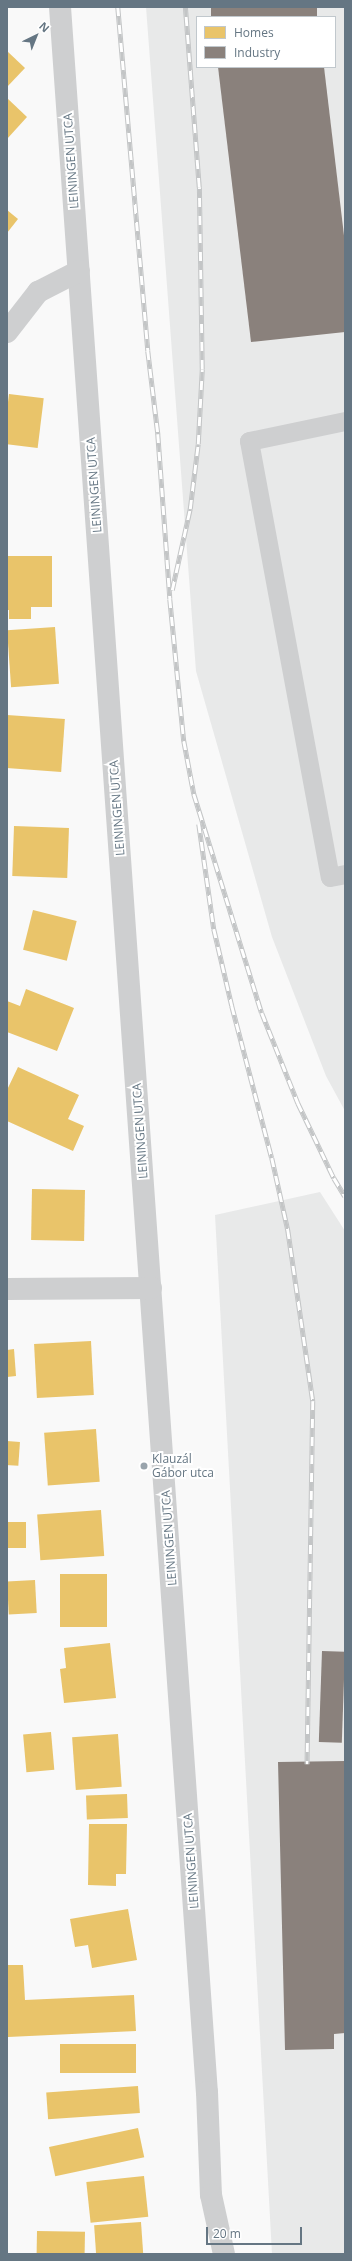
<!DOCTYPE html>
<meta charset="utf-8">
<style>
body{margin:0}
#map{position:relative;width:352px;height:2261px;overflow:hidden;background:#f9f9f9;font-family:"Open Sans",sans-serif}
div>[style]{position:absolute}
.built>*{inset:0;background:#e8e9e9}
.homes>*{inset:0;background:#e9c46a;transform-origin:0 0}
.industry>*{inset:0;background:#8a817c;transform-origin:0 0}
.service>*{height:19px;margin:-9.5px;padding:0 9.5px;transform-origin:9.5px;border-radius:9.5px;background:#cecfd0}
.minor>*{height:22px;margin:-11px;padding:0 11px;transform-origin:11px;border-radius:11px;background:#cecfd0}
.rail>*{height:4.5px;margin-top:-2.25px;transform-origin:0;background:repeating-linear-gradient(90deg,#fff 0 9px,#c3c5c6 0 18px);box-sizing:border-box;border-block:1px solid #c3c5c6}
.dots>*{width:11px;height:11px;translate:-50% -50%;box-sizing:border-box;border:2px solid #fff;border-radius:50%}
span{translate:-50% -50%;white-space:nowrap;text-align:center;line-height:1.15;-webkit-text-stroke:4px #fff;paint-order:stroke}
.street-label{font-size:12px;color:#657683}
.poi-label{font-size:12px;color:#657683}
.left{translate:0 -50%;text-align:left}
.frame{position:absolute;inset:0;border:8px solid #657683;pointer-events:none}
.legend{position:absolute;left:196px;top:16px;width:140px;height:52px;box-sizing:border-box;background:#fff;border:1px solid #c1c8cd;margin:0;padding:5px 7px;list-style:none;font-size:12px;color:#657683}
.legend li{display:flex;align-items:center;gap:8px;height:20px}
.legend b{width:20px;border:1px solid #c1c8cd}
.north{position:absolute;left:16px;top:16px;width:40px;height:40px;-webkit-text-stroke:3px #fff;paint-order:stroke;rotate:43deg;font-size:11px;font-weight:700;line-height:16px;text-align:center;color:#657683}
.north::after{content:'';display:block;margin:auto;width:14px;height:18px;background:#657683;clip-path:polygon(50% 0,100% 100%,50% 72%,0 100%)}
.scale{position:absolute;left:206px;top:2227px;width:96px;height:18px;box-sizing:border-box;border:2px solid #657683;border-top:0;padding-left:5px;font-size:12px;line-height:14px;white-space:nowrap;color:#657683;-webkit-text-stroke:3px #fff;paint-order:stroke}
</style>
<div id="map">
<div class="built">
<div style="clip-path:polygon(evenodd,146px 7px,345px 7px,345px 1111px,326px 1076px,272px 937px,196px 671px,146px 7px,197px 17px,335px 17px,335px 67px,197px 67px,197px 17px)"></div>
<div style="clip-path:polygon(320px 1192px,345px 1231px,345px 2254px,272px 2254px,215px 1215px)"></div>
</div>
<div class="homes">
<div style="clip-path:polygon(7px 51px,25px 68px,7px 87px)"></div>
<div style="clip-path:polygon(7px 98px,27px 117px,7px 139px)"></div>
<div style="clip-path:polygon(7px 210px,18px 219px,7px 233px)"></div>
<div style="left:9px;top:394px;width:35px;height:50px;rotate:7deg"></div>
<div style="clip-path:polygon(7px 556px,52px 556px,52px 607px,31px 607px,31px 619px,9px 619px,9px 610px,7px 610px)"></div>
<div style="left:55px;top:627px;width:57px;height:48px;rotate:86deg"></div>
<div style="left:7px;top:715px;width:58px;height:53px;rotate:4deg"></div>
<div style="left:14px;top:826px;width:55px;height:50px;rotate:2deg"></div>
<div style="left:33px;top:910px;width:45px;height:41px;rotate:14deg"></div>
<div style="clip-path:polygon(26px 989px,74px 1008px,57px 1051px,7px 1032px,7px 1001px,20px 1006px)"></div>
<div style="clip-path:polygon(18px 1067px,79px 1095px,68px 1119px,84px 1126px,73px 1151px,7px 1121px,7px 1090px)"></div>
<div style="left:32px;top:1189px;width:53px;height:51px;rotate:1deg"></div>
<div style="left:91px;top:1341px;width:54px;height:57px;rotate:87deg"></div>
<div style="clip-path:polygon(14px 1349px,16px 1376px,7px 1377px,7px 1350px)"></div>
<div style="left:96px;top:1429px;width:53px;height:52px;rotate:86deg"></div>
<div style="left:7px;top:1441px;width:13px;height:24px;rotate:4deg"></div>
<div style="left:101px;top:1510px;width:46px;height:64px;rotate:86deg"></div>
<div style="left:7px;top:1522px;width:19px;height:26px"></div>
<div style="left:60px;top:1574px;width:47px;height:53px"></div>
<div style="left:35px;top:1580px;width:33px;height:28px;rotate:87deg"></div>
<div style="clip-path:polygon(110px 1643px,116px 1698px,64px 1703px,60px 1669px,66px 1668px,64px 1648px)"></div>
<div style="left:51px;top:1732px;width:38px;height:28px;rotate:85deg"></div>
<div style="left:118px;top:1734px;width:53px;height:46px;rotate:86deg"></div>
<div style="left:127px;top:1794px;width:24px;height:41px;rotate:88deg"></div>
<div style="clip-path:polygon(89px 1824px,127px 1824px,126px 1874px,116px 1874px,116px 1886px,88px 1885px)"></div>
<div style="clip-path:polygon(128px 1909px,137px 1960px,92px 1968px,88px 1945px,75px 1947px,70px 1919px)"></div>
<div style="clip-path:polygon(7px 1965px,23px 1965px,25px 2000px,134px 1995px,136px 2031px,8px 2037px)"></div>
<div style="left:136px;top:2044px;width:29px;height:76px;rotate:90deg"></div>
<div style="left:138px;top:2086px;width:27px;height:92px;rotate:86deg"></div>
<div style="left:138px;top:2128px;width:30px;height:91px;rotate:78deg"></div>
<div style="left:144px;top:2176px;width:41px;height:58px;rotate:84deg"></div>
<div style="left:141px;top:2222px;width:32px;height:47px;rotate:86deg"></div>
<div style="left:37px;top:2231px;width:48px;height:23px;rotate:1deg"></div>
</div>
<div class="industry">
<div style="left:211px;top:7px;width:106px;height:10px"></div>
<div style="clip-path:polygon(218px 67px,324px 67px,345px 244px,345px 332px,251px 342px)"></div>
<div style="left:322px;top:1651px;width:23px;height:91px;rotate:2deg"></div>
<div style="clip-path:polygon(345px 1761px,345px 2033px,334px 2034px,334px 2049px,285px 2050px,278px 1762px)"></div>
</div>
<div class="service">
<div style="left:345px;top:421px;width:98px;rotate:168.2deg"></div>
<div style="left:249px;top:441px;width:443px;rotate:79.5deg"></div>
<div style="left:330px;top:877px;width:15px;rotate:-11deg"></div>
</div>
<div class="minor">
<div style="left:60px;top:7px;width:2090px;rotate:85.97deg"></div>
<div style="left:207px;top:2092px;width:103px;rotate:87.8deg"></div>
<div style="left:211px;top:2195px;width:60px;rotate:77.6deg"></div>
<div style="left:7px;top:332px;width:51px;rotate:-52.2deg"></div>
<div style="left:38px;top:292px;width:46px;rotate:-27.1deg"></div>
<div style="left:7px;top:1289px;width:144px;rotate:-0.4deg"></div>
</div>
<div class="rail">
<div style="left:118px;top:7px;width:345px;rotate:85deg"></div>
<div style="left:148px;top:351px;width:84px;rotate:83.1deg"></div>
<div style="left:158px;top:434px;width:165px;rotate:85.8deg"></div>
<div style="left:170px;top:599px;width:143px;rotate:84.4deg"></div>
<div style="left:184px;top:741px;width:54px;rotate:79.3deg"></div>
<div style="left:194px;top:794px;width:229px;rotate:72.8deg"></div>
<div style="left:262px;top:1013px;width:97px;rotate:68.2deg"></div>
<div style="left:298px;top:1103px;width:83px;rotate:64.4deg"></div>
<div style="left:334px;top:1178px;width:21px;rotate:59deg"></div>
<div style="left:172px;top:590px;width:83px;rotate:-77.5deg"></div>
<div style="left:190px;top:509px;width:65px;rotate:-83deg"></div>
<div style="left:198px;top:444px;width:75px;rotate:-86.9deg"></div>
<div style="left:202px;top:369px;width:182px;rotate:-90.9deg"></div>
<div style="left:199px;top:187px;width:181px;rotate:-94.4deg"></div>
<div style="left:199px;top:824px;width:106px;rotate:81.9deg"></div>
<div style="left:214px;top:929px;width:79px;rotate:76.8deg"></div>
<div style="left:232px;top:1006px;width:157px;rotate:75.3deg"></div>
<div style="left:272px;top:1158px;width:74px;rotate:77.5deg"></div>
<div style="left:288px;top:1230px;width:173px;rotate:81.7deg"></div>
<div style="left:313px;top:1401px;width:363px;rotate:90.9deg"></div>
</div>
<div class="dots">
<div style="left:144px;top:1466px;background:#99a4ac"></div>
</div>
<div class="street-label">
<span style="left:71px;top:161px;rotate:-94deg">LEININGEN UTCA</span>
<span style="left:94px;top:485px;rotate:-94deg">LEININGEN UTCA</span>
<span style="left:117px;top:808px;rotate:-94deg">LEININGEN UTCA</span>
<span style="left:140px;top:1131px;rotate:-94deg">LEININGEN UTCA</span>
<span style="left:169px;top:1538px;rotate:-94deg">LEININGEN UTCA</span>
<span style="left:191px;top:1861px;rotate:-94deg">LEININGEN UTCA</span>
</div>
<div class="poi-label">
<span class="left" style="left:152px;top:1466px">Klauzál<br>Gábor utca</span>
</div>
<div class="frame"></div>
<ul class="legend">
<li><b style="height:11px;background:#e9c46a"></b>Homes</li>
<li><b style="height:11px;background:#8a817c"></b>Industry</li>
</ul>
<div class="north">N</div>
<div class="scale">20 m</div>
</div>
